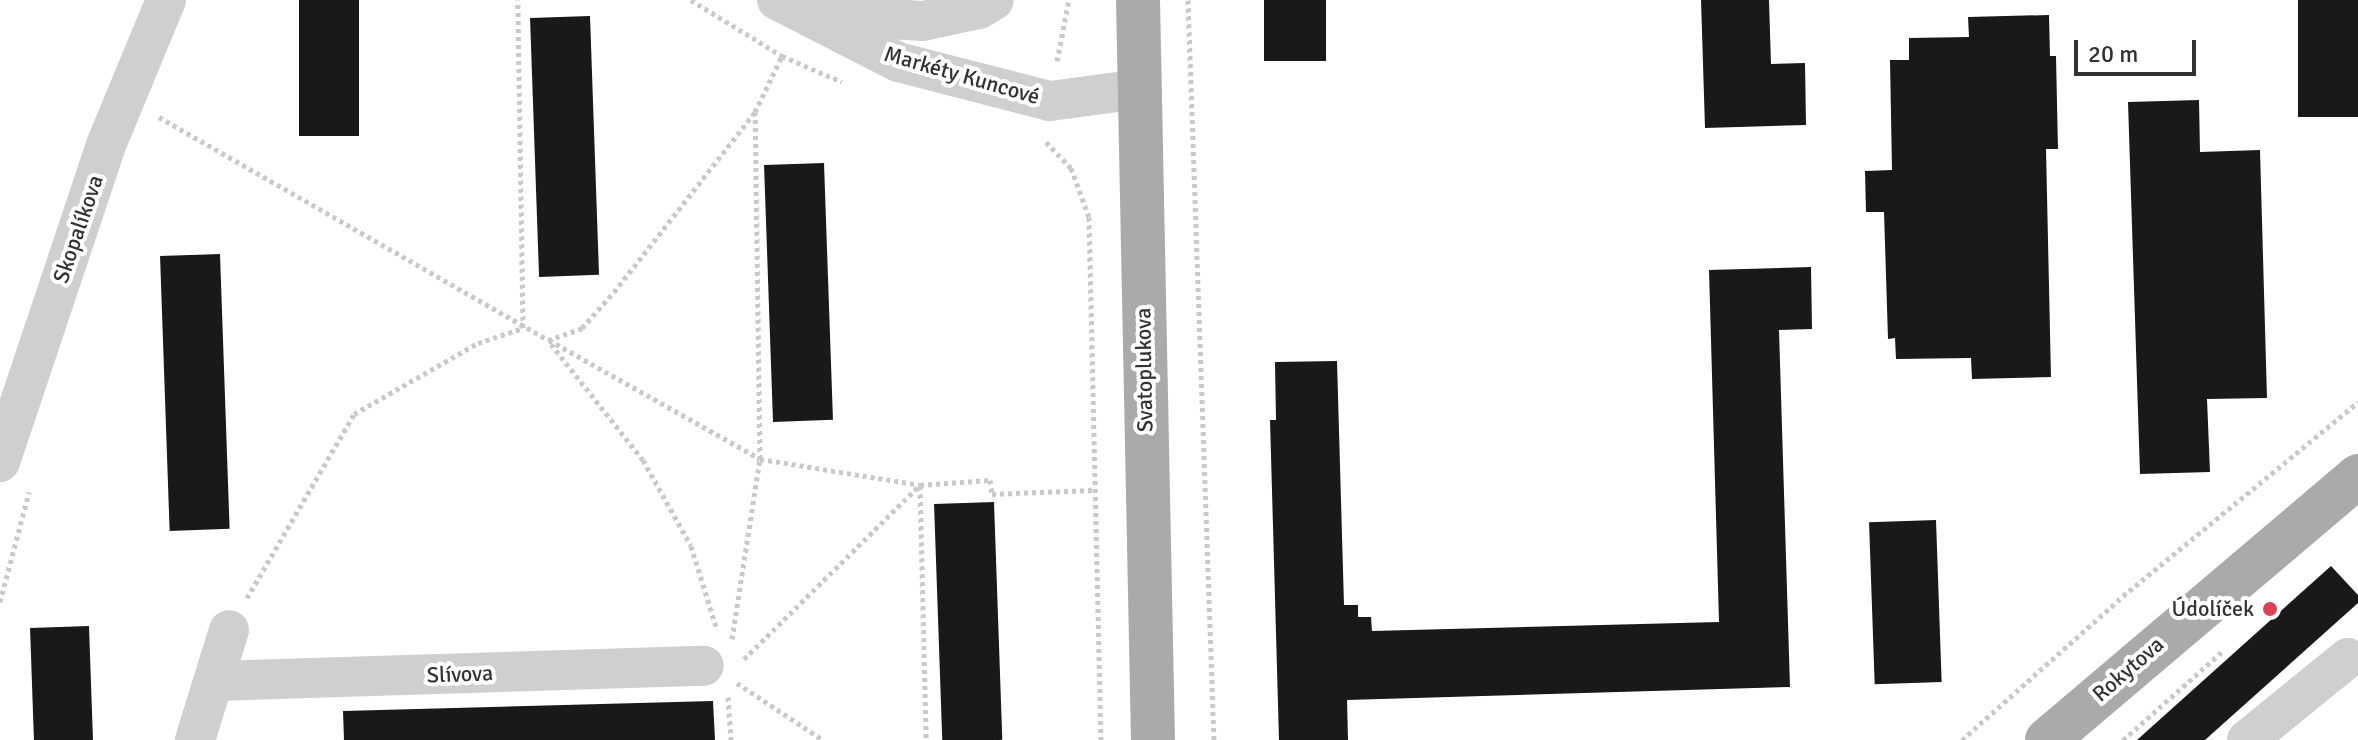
<!DOCTYPE html>
<meta charset="utf-8">
<style>
body{margin:0}
#map{position:relative;width:2358px;height:740px;overflow:hidden;background:#fff;font-family:Signika,sans-serif}
div>[style]{position:absolute}
.building>*{inset:0;background:#191919;transform-origin:0 0}
.path>*{height:5px;margin-top:-2.5px;transform-origin:0;background:repeating-linear-gradient(90deg,#c9c9c9 0 4px,transparent 0 8px)}
.minor>*{height:40px;margin:-20px;padding:0 20px;transform-origin:20px;border-radius:20px;background:#cfcfcf}
.major>*{height:44px;margin:-22px;padding:0 22px;transform-origin:22px;border-radius:22px;background:#aaa}
.dots>*{width:22px;height:22px;translate:-50% -50%;box-sizing:border-box;border:4px solid #fff;border-radius:50%}
span{translate:-50% -50%;white-space:nowrap;text-align:center;line-height:1.15;-webkit-text-stroke:8px #fff;paint-order:stroke}
.street-label{font-size:22px;color:#323232}
.poi-label{font-size:22px;color:#323232}
.right{translate:-100% -50%;text-align:right}
.scale{position:absolute;left:2074px;top:40px;width:122px;height:36px;box-sizing:border-box;border:4px solid #323232;border-top:0;padding-left:10px;font-size:24px;line-height:28px;white-space:nowrap;color:#323232;-webkit-text-stroke:6px #fff;paint-order:stroke}
</style>
<div id="map">
<div class="building">
<div style="left:299px;top:0;width:60px;height:136px"></div>
<div style="left:1264px;top:0;width:62px;height:61px"></div>
<div style="clip-path:polygon(1701px 0,1769px 0,1771px 64px,1805px 63px,1806px 125px,1705px 128px)"></div>
<div style="left:2298px;top:0;width:60px;height:117px"></div>
<div style="clip-path:polygon(2049px 15px,2050px 56px,2056px 56px,2058px 149px,2046px 149px,2051px 377px,1972px 379px,1971px 358px,1896px 359px,1895px 338px,1888px 339px,1884px 212px,1866px 212px,1865px 171px,1892px 170px,1890px 60px,1909px 60px,1909px 38px,1969px 37px,1968px 17px)"></div>
<div style="left:590px;top:16px;width:259px;height:60px;rotate:88deg"></div>
<div style="clip-path:polygon(2199px 100px,2200px 152px,2260px 150px,2267px 398px,2207px 399px,2210px 472px,2140px 474px,2128px 102px)"></div>
<div style="left:824px;top:163px;width:257px;height:60px;rotate:88deg"></div>
<div style="left:220px;top:254px;width:275px;height:60px;rotate:88deg"></div>
<div style="clip-path:polygon(1811px 267px,1812px 329px,1779px 330px,1790px 687px,1347px 700px,1348px 740px,1279px 740px,1270px 420px,1276px 420px,1275px 362px,1337px 361px,1344px 605px,1358px 605px,1358px 617px,1371px 617px,1372px 631px,1719px 622px,1709px 270px)"></div>
<div style="left:994px;top:502px;width:238px;height:60px;rotate:88deg"></div>
<div style="left:1936px;top:520px;width:162px;height:67px;rotate:88deg"></div>
<div style="clip-path:polygon(2331px 566px,2358px 595px,2358px 603px,2205px 740px,2137px 740px)"></div>
<div style="left:89px;top:626px;width:114px;height:59px;rotate:88deg"></div>
<div style="clip-path:polygon(713px 701px,715px 740px,344px 740px,343px 711px)"></div>
</div>
<div class="path">
<div style="left:691px;top:0;width:107px;rotate:31.6deg"></div>
<div style="left:782px;top:56px;width:65px;rotate:23.4deg"></div>
<div style="left:1188px;top:0;width:740px;rotate:87.99deg"></div>
<div style="left:1057px;top:61px;width:62px;rotate:-78.9deg"></div>
<div style="left:159px;top:117px;width:448px;rotate:29.8deg"></div>
<div style="left:548px;top:340px;width:36px;rotate:-19deg"></div>
<div style="left:582px;top:328px;width:48px;rotate:-48.4deg"></div>
<div style="left:614px;top:292px;width:229px;rotate:-51.9deg"></div>
<div style="left:755px;top:112px;width:62px;rotate:-64.3deg"></div>
<div style="left:1046px;top:142px;width:36px;rotate:46deg"></div>
<div style="left:1071px;top:168px;width:52px;rotate:69.8deg"></div>
<div style="left:1089px;top:217px;width:523px;rotate:88.69deg"></div>
<div style="left:549px;top:340px;width:242px;rotate:29.4deg"></div>
<div style="left:760px;top:459px;width:162px;rotate:9.2deg"></div>
<div style="left:920px;top:485px;width:70px;rotate:-4.1deg"></div>
<div style="left:990px;top:480px;width:14px;rotate:82deg"></div>
<div style="left:992px;top:494px;width:101px;rotate:-2.3deg"></div>
<div style="left:551px;top:344px;width:148px;rotate:51.6deg"></div>
<div style="left:643px;top:460px;width:98px;rotate:60.8deg"></div>
<div style="left:691px;top:546px;width:88px;rotate:72.8deg"></div>
<div style="left:920px;top:486px;width:254px;rotate:88.6deg"></div>
<div style="left:247px;top:598px;width:213px;rotate:-59.8deg"></div>
<div style="left:354px;top:414px;width:143px;rotate:-29.8deg"></div>
<div style="left:478px;top:343px;width:47px;rotate:-18.4deg"></div>
<div style="left:523px;top:328px;width:328px;rotate:-90.9deg"></div>
<div style="left:0;top:602px;width:114px;rotate:-75.2deg"></div>
<div style="left:732px;top:639px;width:182px;rotate:-81.2deg"></div>
<div style="left:760px;top:459px;width:347px;rotate:-90.8deg"></div>
<div style="left:744px;top:659px;width:246px;rotate:-44.7deg"></div>
<div style="left:737px;top:683px;width:103px;rotate:33.5deg"></div>
<div style="left:728px;top:697px;width:43px;rotate:86deg"></div>
<div style="left:1962px;top:740px;width:216px;rotate:-41.8deg"></div>
<div style="left:2123px;top:596px;width:305px;rotate:-39.5deg"></div>
<div style="left:2123px;top:740px;width:135px;rotate:-41.7deg"></div>
</div>
<div class="minor">
<div style="left:777px;top:0;width:136px;rotate:27.1deg"></div>
<div style="left:898px;top:62px;width:157px;rotate:14.4deg"></div>
<div style="left:1050px;top:101px;width:91px;rotate:-7.6deg"></div>
<div style="left:824px;top:15px;width:99px;rotate:3.5deg"></div>
<div style="left:923px;top:21px;width:57px;rotate:-12.1deg"></div>
<div style="left:979px;top:9px;width:17px;rotate:-31deg"></div>
<div style="left:0;top:462px;width:334px;rotate:-71.5deg"></div>
<div style="left:106px;top:145px;width:157px;rotate:-67.5deg"></div>
<div style="left:216px;top:681px;width:488px;rotate:-1.8deg"></div>
<div style="left:195px;top:740px;width:115px;rotate:-72.8deg"></div>
<div style="left:2247px;top:740px;width:130px;rotate:-39.1deg"></div>
</div>
<div class="major">
<div style="left:1138px;top:0;width:740px;rotate:88.84deg"></div>
<div style="left:2047px;top:740px;width:408px;rotate:-40.3deg"></div>
</div>
<div class="dots">
<div style="left:2270px;top:609px;background:#da4256"></div>
</div>
<div class="street-label">
<span style="left:962px;top:75px;rotate:16deg">Markéty Kuncové</span>
<span style="left:78px;top:229px;rotate:-71deg">Skopalíkova</span>
<span style="left:1144px;top:370px;rotate:-91deg">Svatoplukova</span>
<span style="left:2128px;top:669px;rotate:-41deg">Rokytova</span>
<span style="left:460px;top:674px;rotate:-2deg">Slívova</span>
</div>
<div class="poi-label">
<span class="right" style="left:2254px;top:609px">Údolíček</span>
</div>
<div class="scale">20 m</div>
</div>
